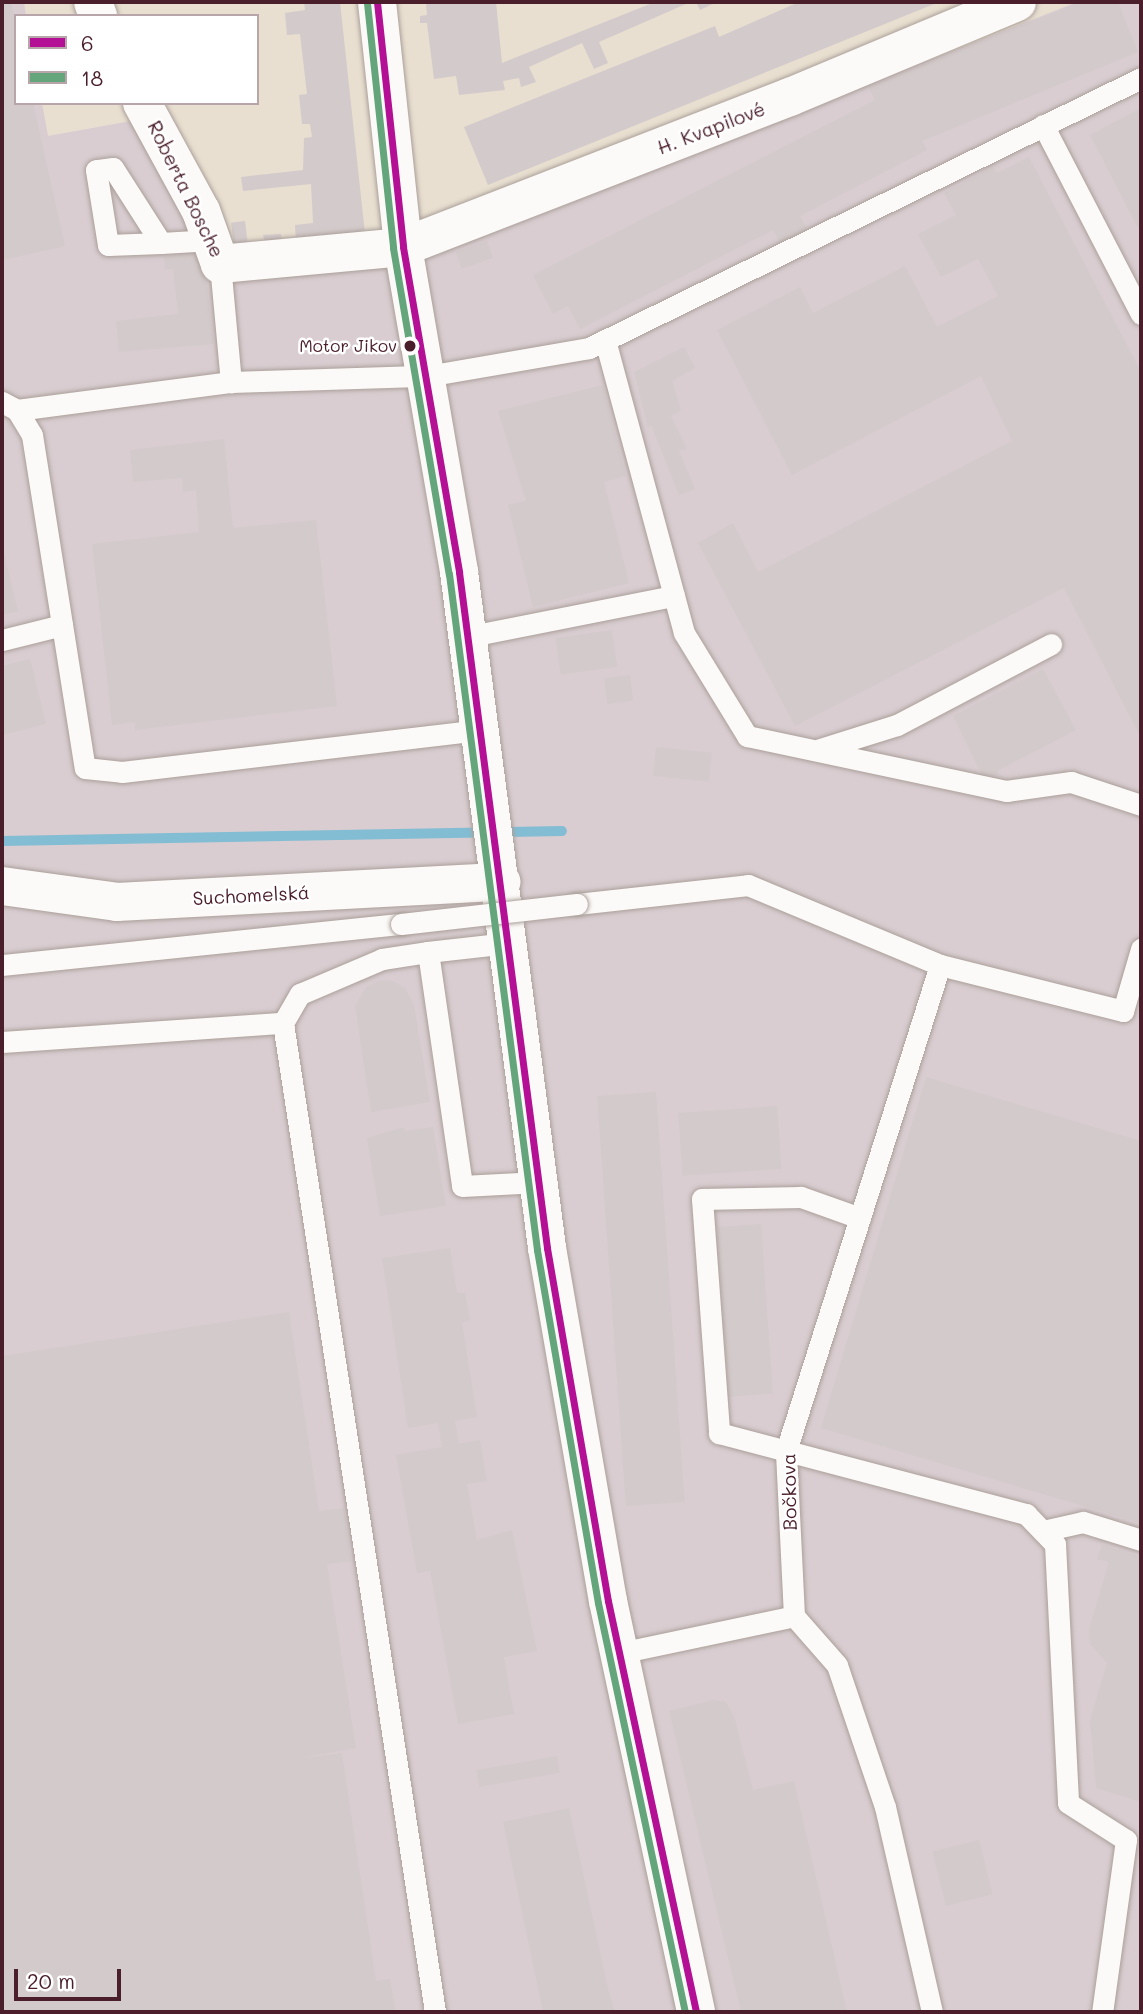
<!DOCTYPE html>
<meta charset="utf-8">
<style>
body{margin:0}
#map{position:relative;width:1143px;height:2014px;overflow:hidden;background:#e8dfd0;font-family:Mali,sans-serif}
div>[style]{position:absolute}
.industrial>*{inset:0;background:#d9cdd1}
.stream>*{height:10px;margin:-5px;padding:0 5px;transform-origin:5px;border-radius:5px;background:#83bdd3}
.building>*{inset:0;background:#d3cacb;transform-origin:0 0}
.roads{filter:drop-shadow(0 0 2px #aba09a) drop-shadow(0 0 2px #aba09a)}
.lane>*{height:21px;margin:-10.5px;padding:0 10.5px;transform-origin:10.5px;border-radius:10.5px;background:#fcfaf8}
.street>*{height:38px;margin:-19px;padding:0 19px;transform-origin:19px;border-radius:19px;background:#fcfaf8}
.secondary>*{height:38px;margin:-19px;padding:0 19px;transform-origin:19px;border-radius:19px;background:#fcfaf8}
.bridges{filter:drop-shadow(0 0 2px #aba09a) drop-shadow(0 0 2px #aba09a)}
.lane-bridge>*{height:21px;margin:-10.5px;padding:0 10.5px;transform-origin:10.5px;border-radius:10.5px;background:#fcfaf8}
.bus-1>*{height:7px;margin:-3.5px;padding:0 3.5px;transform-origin:3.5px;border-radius:3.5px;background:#b41095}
.bus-2>*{height:7px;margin:-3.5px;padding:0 3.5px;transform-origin:3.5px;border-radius:3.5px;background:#64a57b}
.dots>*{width:19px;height:19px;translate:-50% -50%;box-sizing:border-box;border:4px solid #fff;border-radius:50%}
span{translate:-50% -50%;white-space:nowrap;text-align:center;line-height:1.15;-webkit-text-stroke:5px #fff;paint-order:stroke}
.bus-label{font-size:17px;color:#4a1f2b}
.right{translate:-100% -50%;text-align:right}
.street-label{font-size:19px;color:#4a1f2b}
.frame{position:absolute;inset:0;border:4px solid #4a1f2b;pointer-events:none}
.legend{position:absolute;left:14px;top:14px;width:245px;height:91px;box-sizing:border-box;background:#fff;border:2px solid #b7a5aa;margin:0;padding:9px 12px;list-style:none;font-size:21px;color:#4a1f2b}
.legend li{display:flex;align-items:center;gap:14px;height:35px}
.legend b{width:35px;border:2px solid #b7a5aa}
.scale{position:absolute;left:14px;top:1969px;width:107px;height:32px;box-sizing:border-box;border:4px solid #4a1f2b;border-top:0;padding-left:9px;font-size:21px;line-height:24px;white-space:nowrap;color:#4a1f2b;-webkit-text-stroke:5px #fff;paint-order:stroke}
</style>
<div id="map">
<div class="industrial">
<div style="clip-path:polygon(2px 2px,24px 2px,26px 16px,16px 16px,16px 103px,42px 103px,48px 136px,142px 119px,214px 273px,445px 250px,1077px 2px,1141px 2px,1141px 2012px,2px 2012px)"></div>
</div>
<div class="stream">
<div style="left:2px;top:841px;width:560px;rotate:-1.02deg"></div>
</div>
<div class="building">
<div style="clip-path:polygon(2px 2px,11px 2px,16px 24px,16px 103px,33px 103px,65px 246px,2px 260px)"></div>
<div style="clip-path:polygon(304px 2px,340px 2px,365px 234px,296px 241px,295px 225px,313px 223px,311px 184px,243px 191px,241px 177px,303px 170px,304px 138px,312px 137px,310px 124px,302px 124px,299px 95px,307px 94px,300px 34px,287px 35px,285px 13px,305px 10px)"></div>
<div style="clip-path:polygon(426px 2px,496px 2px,502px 63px,655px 2px,717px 2px,700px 10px,697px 4px,686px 4px,599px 42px,608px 63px,594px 69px,582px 43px,529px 67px,536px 82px,521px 87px,519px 78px,503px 81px,505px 90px,459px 95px,456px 76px,434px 79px,427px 23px,420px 23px,420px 16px,427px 15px)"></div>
<div style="clip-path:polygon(799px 2px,939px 2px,488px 185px,464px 127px,715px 26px,719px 37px)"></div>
<div style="clip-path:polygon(1080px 2px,1118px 2px,1138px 52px,922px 141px,927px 150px,800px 216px,808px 231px,781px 245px,773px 230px,580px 329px,568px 306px,553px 314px,533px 275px,875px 100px,868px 87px)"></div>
<div style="clip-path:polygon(1141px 108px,1141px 234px,1090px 135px)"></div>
<div style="clip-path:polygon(1029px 157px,1141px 372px,1141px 738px,1064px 588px,795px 726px,698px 543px,733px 523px,758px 572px,1012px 441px,981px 376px,792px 475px,717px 330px,800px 287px,813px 313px,905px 266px,937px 327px,998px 296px,978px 259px,941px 277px,918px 234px,956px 215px,944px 193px,993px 167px,997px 173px)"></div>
<div style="left:245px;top:221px;width:25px;height:14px;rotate:83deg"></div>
<div style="clip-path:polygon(281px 234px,282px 242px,265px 244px,263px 235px)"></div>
<div style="left:487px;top:241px;width:18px;height:33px;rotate:71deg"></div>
<div style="clip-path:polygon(203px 250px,214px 344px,119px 352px,116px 321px,178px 314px,173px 269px,165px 269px,164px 257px)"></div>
<div style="clip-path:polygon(684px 347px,695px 368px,672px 381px,681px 411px,671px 416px,687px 449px,679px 451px,695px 489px,679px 495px,651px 425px,648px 428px,634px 372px)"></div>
<div style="clip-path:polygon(603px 385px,626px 476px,604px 482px,629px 583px,533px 607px,508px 505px,526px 501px,498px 411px)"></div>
<div style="clip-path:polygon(224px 439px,233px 528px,316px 520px,337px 706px,135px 730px,135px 722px,112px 725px,92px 544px,199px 532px,196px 490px,183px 492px,182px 478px,133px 482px,130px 450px)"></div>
<div style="clip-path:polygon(2px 545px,18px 611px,2px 615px)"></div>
<div style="left:612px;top:630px;width:37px;height:57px;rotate:82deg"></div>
<div style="clip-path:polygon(30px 659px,46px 724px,2px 735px,2px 666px)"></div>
<div style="clip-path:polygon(1043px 669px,1076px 730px,997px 771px,999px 775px,983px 777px,953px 716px)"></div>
<div style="left:630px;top:675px;width:26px;height:26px;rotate:83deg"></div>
<div style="left:656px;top:747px;width:56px;height:29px;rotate:6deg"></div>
<div style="clip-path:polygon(393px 981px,405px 988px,414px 1005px,430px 1102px,371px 1112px,355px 1006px,366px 987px,380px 980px)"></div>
<div style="clip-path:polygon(926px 1077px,1141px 1141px,1141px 1523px,821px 1428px)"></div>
<div style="left:656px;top:1092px;width:411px;height:59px;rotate:86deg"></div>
<div style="left:777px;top:1106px;width:63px;height:99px;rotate:86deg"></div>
<div style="clip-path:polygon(404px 1127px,405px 1131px,433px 1127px,446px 1206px,380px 1216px,367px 1138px)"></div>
<div style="left:761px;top:1224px;width:170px;height:44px;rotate:86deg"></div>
<div style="clip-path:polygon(450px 1248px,457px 1293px,465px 1293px,470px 1320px,462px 1322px,477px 1417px,455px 1421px,459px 1444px,480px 1440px,487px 1481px,467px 1484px,477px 1540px,512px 1530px,537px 1651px,504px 1657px,514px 1714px,458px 1724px,430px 1571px,417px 1573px,396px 1455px,442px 1447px,438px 1423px,408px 1428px,382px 1258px)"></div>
<div style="clip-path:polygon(289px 1312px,319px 1511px,344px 1508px,351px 1561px,327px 1564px,356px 1748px,300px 1758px,342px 1753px,376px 1981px,390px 1979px,396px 2012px,2px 2012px,2px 1356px)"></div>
<div style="clip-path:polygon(1102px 1545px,1141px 1557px,1141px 1802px,1096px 1788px,1090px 1720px,1107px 1663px,1090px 1644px,1089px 1629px,1109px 1562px,1097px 1559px)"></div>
<div style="clip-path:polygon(713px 1700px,726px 1702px,734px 1716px,753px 1790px,794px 1781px,847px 2012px,741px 2012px,669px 1711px)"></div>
<div style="left:557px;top:1756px;width:17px;height:82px;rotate:80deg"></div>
<div style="clip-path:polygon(569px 1808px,608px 1989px,615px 2012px,543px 2012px,503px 1822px)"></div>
<div style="left:979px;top:1840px;width:56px;height:48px;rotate:76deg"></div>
</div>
<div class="roads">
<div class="lane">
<div style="left:1043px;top:125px;width:213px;rotate:62.6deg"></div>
<div style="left:161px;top:243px;width:89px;rotate:-122.6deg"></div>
<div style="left:113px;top:168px;width:17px;rotate:173deg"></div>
<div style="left:96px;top:170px;width:76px;rotate:80.9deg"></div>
<div style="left:108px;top:245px;width:53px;rotate:-2.2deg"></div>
<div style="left:161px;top:243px;width:51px;rotate:-3.4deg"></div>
<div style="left:220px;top:264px;width:119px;rotate:84.7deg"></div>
<div style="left:231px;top:382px;width:196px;rotate:-1.8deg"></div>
<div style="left:427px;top:376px;width:164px;rotate:-9.8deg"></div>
<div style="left:589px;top:348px;width:614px;rotate:-26.06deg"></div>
<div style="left:605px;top:340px;width:303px;rotate:74.9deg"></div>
<div style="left:684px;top:633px;width:121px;rotate:58.5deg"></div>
<div style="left:747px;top:736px;width:265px;rotate:12deg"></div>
<div style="left:1006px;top:791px;width:66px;rotate:-7.9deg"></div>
<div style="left:1071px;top:782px;width:74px;rotate:18.2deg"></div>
<div style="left:2px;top:402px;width:17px;rotate:28deg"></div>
<div style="left:17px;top:410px;width:29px;rotate:59deg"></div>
<div style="left:32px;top:435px;width:337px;rotate:81deg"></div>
<div style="left:85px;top:768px;width:37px;rotate:6deg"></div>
<div style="left:122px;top:772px;width:357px;rotate:-6.7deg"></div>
<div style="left:17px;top:410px;width:216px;rotate:-7.5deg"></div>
<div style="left:466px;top:637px;width:212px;rotate:-11.2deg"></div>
<div style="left:2px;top:640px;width:62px;rotate:-14deg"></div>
<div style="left:817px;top:750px;width:84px;rotate:-17.4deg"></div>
<div style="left:897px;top:725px;width:174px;rotate:-27.7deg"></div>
<div style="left:577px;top:904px;width:172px;rotate:-6.3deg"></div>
<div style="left:748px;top:885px;width:208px;rotate:22.6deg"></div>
<div style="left:940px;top:965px;width:189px;rotate:14.1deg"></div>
<div style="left:1123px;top:1011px;width:65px;rotate:-73.8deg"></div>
<div style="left:508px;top:943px;width:81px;rotate:173.6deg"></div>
<div style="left:428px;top:952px;width:236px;rotate:81.7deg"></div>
<div style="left:462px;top:1186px;width:77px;rotate:-3deg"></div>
<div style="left:2px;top:965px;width:401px;rotate:-5.9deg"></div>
<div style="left:283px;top:1023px;width:1001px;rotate:81.26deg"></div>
<div style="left:2px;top:1042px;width:282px;rotate:-3.9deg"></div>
<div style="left:283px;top:1023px;width:34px;rotate:-60deg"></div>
<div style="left:300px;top:994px;width:89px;rotate:-23.1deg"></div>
<div style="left:382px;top:959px;width:47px;rotate:-8.7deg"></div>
<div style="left:860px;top:1218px;width:63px;rotate:-160.4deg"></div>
<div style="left:801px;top:1197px;width:99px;rotate:178.8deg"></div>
<div style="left:702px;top:1199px;width:235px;rotate:85.8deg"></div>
<div style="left:719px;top:1433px;width:318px;rotate:14.8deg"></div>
<div style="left:1026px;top:1514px;width:42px;rotate:46deg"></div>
<div style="left:1055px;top:1544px;width:259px;rotate:87.1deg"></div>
<div style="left:1068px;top:1803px;width:69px;rotate:32.5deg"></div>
<div style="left:1126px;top:1840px;width:174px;rotate:97.9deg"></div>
<div style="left:1043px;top:1531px;width:41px;rotate:-12.7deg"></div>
<div style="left:1083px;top:1522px;width:61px;rotate:17.2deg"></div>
<div style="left:619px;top:1653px;width:179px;rotate:-11.9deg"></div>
<div style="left:932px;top:2012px;width:210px;rotate:-102.9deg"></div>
<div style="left:885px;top:1807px;width:150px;rotate:-108.7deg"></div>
<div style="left:837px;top:1665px;width:65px;rotate:-131.3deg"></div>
<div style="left:794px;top:1616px;width:165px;rotate:-92.8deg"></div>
<div style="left:786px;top:1451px;width:510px;rotate:-72.42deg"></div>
</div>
<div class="street">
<div style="left:93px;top:2px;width:15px;rotate:70deg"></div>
<div style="left:142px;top:103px;width:123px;rotate:61.4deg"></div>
<div style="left:201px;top:211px;width:56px;rotate:70.3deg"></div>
<div style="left:220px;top:264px;width:184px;rotate:-5.3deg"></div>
<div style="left:403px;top:247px;width:415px;rotate:-21.2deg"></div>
<div style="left:790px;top:97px;width:246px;rotate:-22.7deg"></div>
<div style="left:2px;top:886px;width:116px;rotate:7.9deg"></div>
<div style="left:117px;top:902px;width:385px;rotate:-3deg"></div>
</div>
<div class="secondary">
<div style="left:377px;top:2px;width:246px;rotate:83.9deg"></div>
<div style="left:403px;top:247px;width:330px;rotate:80.2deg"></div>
<div style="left:459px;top:572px;width:682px;rotate:82.58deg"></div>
<div style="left:547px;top:1248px;width:358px;rotate:80.2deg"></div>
<div style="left:608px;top:1601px;width:420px;rotate:77.9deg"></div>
</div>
</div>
<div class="bridges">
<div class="lane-bridge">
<div style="left:401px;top:924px;width:177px;rotate:-6.5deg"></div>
</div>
</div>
<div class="bus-1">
<div style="left:377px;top:2px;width:246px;rotate:83.9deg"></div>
<div style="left:403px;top:247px;width:330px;rotate:80.2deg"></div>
<div style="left:459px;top:572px;width:682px;rotate:82.58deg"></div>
<div style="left:547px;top:1248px;width:358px;rotate:80.2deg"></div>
<div style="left:608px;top:1601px;width:420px;rotate:77.9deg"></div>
</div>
<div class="bus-2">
<div style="left:367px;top:3px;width:246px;rotate:83.9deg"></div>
<div style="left:393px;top:248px;width:331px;rotate:80.3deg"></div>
<div style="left:449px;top:574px;width:682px;rotate:82.58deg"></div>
<div style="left:537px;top:1250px;width:358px;rotate:80.2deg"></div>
<div style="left:598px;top:1603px;width:418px;rotate:78deg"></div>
</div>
<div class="dots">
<div style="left:410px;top:346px;background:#4a1f2b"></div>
</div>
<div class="bus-label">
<span class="right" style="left:397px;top:346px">Motor Jikov</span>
</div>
<div class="street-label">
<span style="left:711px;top:128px;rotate:-21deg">H. Kvapilové</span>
<span style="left:186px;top:189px;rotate:64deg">Roberta Bosche</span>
<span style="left:251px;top:895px;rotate:-3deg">Suchomelská</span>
<span style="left:789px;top:1492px;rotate:-91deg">Bočkova</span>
</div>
<div class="frame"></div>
<ul class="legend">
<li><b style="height:9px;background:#b41095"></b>6</li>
<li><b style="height:9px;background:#64a57b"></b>18</li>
</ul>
<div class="scale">20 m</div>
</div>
